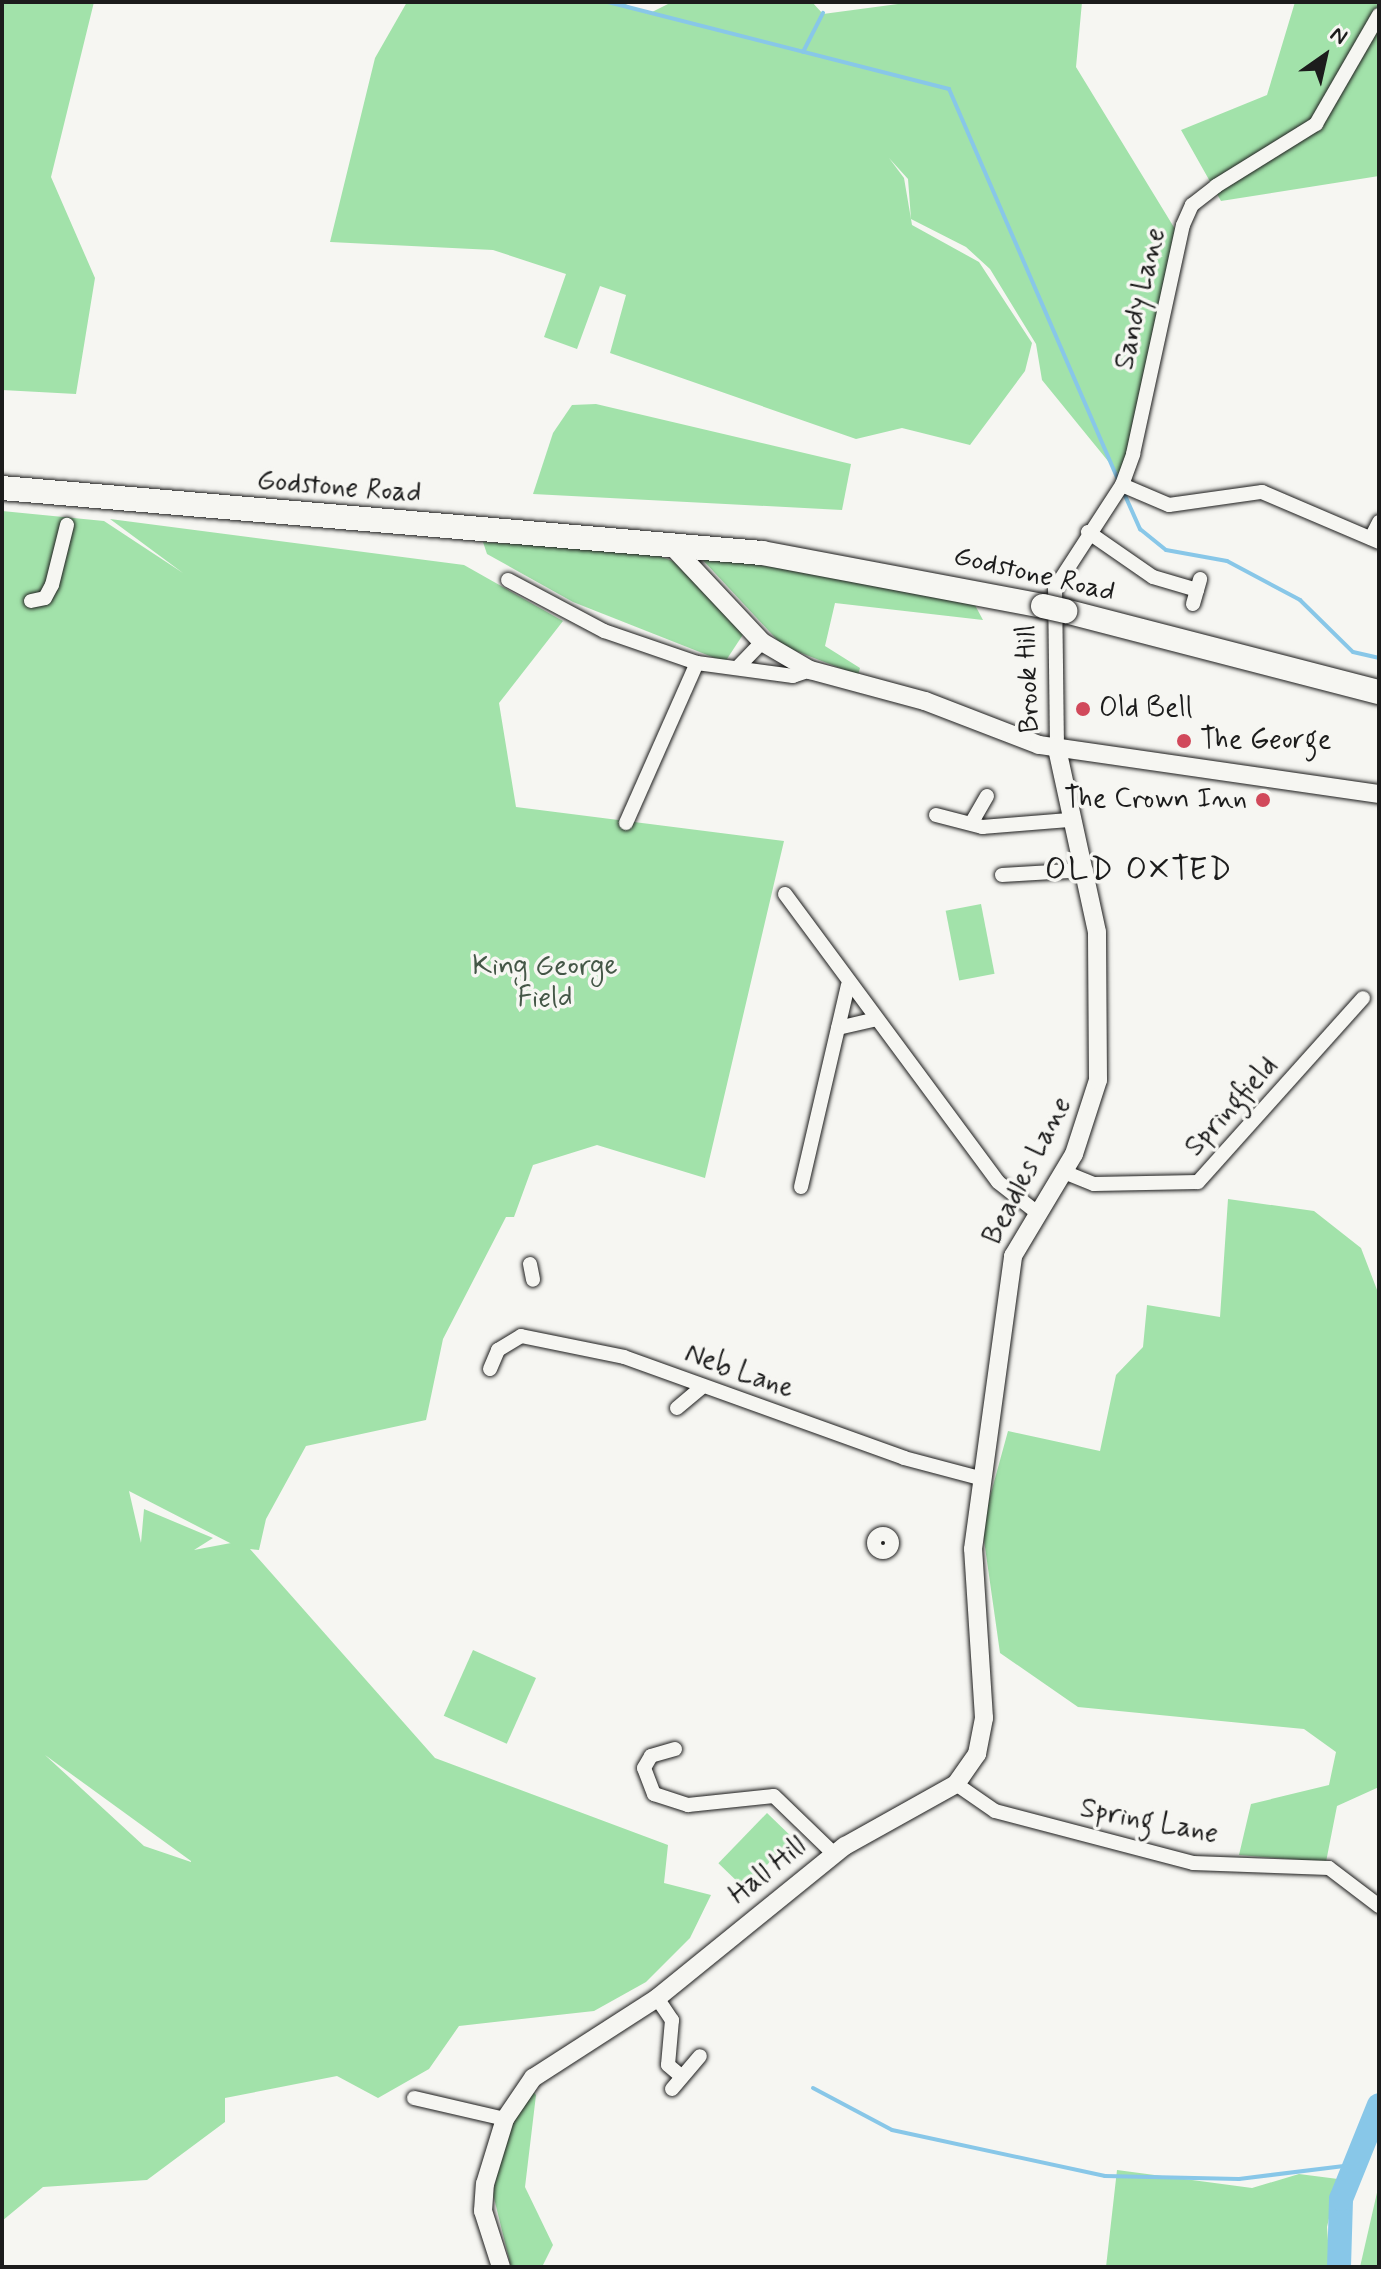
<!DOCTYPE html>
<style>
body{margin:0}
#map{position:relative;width:1381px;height:2269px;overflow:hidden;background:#f6f6f2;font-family:Mynerve,sans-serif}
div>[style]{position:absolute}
.green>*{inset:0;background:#a2e2aa;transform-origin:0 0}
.stream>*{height:4px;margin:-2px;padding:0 2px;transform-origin:2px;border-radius:2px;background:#88c7e8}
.river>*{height:24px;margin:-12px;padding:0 12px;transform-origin:12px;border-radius:12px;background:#88c7e8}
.roads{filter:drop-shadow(0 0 2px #1c1c1c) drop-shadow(0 0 2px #1c1c1c)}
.minor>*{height:14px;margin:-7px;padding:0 7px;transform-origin:7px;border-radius:7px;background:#f6f6f2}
.minor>.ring{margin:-7px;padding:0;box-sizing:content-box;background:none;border:14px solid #f6f6f2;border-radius:50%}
.tertiary>*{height:18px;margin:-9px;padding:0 9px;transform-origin:9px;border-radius:9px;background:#f6f6f2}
.primary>*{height:24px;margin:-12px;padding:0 12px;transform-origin:12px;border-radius:12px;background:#f6f6f2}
.bridges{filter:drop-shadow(0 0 2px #1c1c1c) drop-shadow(0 0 2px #1c1c1c)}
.primary-bridge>*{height:24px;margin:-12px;padding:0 12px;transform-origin:12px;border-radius:12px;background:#f6f6f2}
.dots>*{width:22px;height:22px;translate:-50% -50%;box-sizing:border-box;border:4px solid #f6f6f2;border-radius:50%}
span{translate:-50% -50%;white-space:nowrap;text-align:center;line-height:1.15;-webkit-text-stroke:7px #f6f6f2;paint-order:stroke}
.street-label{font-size:28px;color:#1c1c1c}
.poi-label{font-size:28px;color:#1c1c1c}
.left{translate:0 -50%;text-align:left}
.right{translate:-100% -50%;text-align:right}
.park-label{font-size:28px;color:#445747}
.quarter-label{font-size:32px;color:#1c1c1c;letter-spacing:2px}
.frame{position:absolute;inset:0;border:4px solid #1c1c1c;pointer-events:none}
.north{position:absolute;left:1285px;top:16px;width:80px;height:80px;-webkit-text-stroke:6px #f6f6f2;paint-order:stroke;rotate:34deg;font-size:22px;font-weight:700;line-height:32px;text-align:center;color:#1c1c1c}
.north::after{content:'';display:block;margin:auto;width:28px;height:36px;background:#1c1c1c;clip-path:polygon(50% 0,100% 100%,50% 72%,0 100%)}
</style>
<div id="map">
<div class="green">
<div style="clip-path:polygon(2px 2px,94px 2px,51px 177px,95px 278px,76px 394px,2px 390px)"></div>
<div style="clip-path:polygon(407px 2px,621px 2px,648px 14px,672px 2px,812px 2px,823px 14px,913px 2px,1082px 2px,1076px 67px,1175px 229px,1121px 477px,1042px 380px,1036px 344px,990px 269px,966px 247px,911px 219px,908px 179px,889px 158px,904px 178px,912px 225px,979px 262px,1032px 343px,1025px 371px,970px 445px,902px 428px,856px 439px,610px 353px,626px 295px,600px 286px,577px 349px,544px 337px,566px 274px,493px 250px,330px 242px,375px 58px)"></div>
<div style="clip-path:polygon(1295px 2px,1379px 2px,1379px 176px,1221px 201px,1181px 130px,1267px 95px)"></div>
<div style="clip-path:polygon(596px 404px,851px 464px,842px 510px,533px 494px,553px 433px,572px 405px)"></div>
<div style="clip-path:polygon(evenodd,2px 511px,104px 521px,183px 573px,110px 519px,464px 565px,563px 621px,499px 703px,516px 807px,784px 841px,705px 1178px,597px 1145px,533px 1165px,514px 1217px,506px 1217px,443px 1339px,426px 1420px,306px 1446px,266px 1519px,259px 1550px,250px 1549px,435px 1758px,668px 1845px,664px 1883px,711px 1895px,690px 1938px,646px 1982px,594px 2011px,459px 2026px,429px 2069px,378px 2098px,337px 2076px,225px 2098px,225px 2122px,147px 2180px,43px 2187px,2px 2221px,2px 511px,129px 1491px,230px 1543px,231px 1543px,194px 1550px,213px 1538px,144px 1509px,141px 1543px,129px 1491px,2px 511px,45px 1755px,191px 1861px,191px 1862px,144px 1846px,45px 1755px)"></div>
<div style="clip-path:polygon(483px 542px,647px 552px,673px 561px,744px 633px,725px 662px,573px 602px,487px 554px)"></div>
<div style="clip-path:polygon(700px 557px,969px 594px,983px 620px,835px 603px,825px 646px,860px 668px,858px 675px,783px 646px)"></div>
<div style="left:981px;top:904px;width:71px;height:36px;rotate:79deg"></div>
<div style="clip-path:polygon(1228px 1199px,1314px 1211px,1361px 1248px,1379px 1295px,1379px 1787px,1337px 1806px,1326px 1862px,1239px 1855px,1251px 1804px,1329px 1785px,1336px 1752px,1304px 1729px,1078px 1707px,1000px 1653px,982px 1526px,1008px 1431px,1100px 1451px,1116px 1375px,1143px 1347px,1147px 1305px,1220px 1317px)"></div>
<div style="left:473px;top:1650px;width:69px;height:72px;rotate:24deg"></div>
<div style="left:767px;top:1813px;width:36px;height:70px;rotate:44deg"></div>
<div style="clip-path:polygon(531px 2089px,536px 2095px,525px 2187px,553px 2245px,542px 2267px,511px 2267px,493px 2194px,504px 2137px)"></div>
<div style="clip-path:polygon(1117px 2170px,1252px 2188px,1299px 2174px,1338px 2179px,1327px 2227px,1330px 2267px,1106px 2267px)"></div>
<div style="clip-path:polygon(1379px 2184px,1379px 2267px,1360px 2267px)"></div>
</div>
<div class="stream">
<div style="left:608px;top:2px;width:352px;rotate:14.3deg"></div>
<div style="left:949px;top:89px;width:425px;rotate:66.6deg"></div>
<div style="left:803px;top:52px;width:44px;rotate:-62.9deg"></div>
<div style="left:1123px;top:491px;width:42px;rotate:65.9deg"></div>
<div style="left:1140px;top:529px;width:33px;rotate:39deg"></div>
<div style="left:1166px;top:550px;width:62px;rotate:10.2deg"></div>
<div style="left:1227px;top:561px;width:83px;rotate:28.1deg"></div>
<div style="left:1300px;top:600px;width:74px;rotate:44.5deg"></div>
<div style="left:1353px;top:652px;width:27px;rotate:13deg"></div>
<div style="left:813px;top:2088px;width:89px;rotate:28deg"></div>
<div style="left:892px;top:2130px;width:218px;rotate:12.2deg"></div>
<div style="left:1105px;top:2176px;width:134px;rotate:1.3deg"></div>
<div style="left:1239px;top:2179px;width:114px;rotate:-7.1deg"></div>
</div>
<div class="river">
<div style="left:1339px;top:2267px;width:68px;rotate:-88.3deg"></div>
<div style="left:1341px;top:2199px;width:101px;rotate:-68deg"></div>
</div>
<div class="roads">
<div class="minor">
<div style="left:1122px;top:485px;width:51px;rotate:23.1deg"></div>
<div style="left:1169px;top:505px;width:94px;rotate:-8deg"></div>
<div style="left:1262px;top:492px;width:127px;rotate:23.1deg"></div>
<div style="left:1088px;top:532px;width:79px;rotate:34.7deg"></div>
<div style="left:1153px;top:577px;width:46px;rotate:16.5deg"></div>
<div style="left:1371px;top:538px;width:18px;rotate:-63deg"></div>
<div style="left:508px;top:580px;width:109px;rotate:28deg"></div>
<div style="left:604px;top:631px;width:98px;rotate:19deg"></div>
<div style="left:697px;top:663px;width:97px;rotate:7.7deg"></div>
<div style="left:793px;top:676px;width:18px;rotate:-19deg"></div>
<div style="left:31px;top:601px;width:14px;rotate:-12deg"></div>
<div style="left:45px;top:598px;width:15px;rotate:-62deg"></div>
<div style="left:52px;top:585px;width:62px;rotate:-76deg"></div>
<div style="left:1193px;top:604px;width:26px;rotate:-74deg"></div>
<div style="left:737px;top:668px;width:36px;rotate:-46deg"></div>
<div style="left:1057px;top:748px;width:160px;rotate:-90.7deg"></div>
<div style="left:1055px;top:588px;width:123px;rotate:-57deg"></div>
<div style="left:1122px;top:485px;width:33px;rotate:-70deg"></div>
<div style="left:1133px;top:454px;width:234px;rotate:-77.7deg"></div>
<div style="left:1183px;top:225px;width:22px;rotate:-66deg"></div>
<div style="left:1192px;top:205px;width:31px;rotate:-38deg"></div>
<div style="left:1216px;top:186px;width:118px;rotate:-31.8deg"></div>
<div style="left:1316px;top:124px;width:126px;rotate:-60deg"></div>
<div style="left:936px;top:815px;width:48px;rotate:14.6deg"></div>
<div style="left:982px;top:827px;width:87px;rotate:-4.6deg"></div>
<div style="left:972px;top:822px;width:30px;rotate:-60deg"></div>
<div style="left:626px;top:823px;width:175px;rotate:-66.1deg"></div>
<div style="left:1002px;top:875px;width:84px;rotate:-3.4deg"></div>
<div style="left:785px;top:894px;width:358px;rotate:53.5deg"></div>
<div style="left:998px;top:1182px;width:47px;rotate:38.1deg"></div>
<div style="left:838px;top:1028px;width:37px;rotate:-13deg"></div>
<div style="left:1064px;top:1172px;width:32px;rotate:22deg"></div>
<div style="left:1094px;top:1184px;width:104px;rotate:-1.1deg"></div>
<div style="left:1198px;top:1182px;width:247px;rotate:-48.1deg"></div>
<div style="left:801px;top:1187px;width:207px;rotate:-76.9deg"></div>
<div style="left:530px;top:1264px;width:16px;rotate:79deg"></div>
<div style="left:490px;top:1369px;width:21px;rotate:-67deg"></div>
<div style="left:498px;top:1350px;width:27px;rotate:-31deg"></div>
<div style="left:521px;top:1336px;width:105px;rotate:11.5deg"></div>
<div style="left:624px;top:1357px;width:298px;rotate:19.8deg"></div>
<div style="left:904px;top:1458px;width:82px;rotate:14.9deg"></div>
<div style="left:677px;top:1408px;width:34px;rotate:-40deg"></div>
<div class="ring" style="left:874px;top:1534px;width:4px;height:4px"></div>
<div style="left:675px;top:1749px;width:25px;rotate:164deg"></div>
<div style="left:651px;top:1756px;width:14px;rotate:120deg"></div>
<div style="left:644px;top:1768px;width:28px;rotate:69deg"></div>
<div style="left:654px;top:1794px;width:36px;rotate:18deg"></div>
<div style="left:688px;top:1805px;width:86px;rotate:-6deg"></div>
<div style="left:774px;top:1796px;width:83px;rotate:44deg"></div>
<div style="left:956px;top:1784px;width:47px;rotate:34.7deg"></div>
<div style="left:995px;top:1811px;width:205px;rotate:14.7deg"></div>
<div style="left:1193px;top:1863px;width:136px;rotate:2.1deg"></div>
<div style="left:1329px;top:1868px;width:63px;rotate:37.2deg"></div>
<div style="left:657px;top:1998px;width:27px;rotate:56deg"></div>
<div style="left:672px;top:2020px;width:45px;rotate:95.1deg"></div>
<div style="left:668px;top:2065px;width:16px;rotate:40deg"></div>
<div style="left:672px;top:2089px;width:43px;rotate:-49.7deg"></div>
<div style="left:414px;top:2098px;width:93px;rotate:13deg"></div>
</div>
<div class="tertiary">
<div style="left:670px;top:544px;width:134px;rotate:46.8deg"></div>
<div style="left:762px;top:642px;width:56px;rotate:30.3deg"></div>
<div style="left:810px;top:670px;width:119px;rotate:15.1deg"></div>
<div style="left:925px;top:701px;width:122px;rotate:21.1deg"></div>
<div style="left:1039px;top:745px;width:344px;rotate:8.2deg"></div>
<div style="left:501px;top:2267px;width:59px;rotate:-107.8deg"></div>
<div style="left:483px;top:2211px;width:27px;rotate:-86deg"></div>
<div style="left:485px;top:2184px;width:68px;rotate:-72.9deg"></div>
<div style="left:505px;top:2119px;width:50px;rotate:-55.7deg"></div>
<div style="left:533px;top:2078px;width:148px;rotate:-32.8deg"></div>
<div style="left:657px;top:1998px;width:242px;rotate:-39deg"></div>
<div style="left:845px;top:1846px;width:127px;rotate:-29.2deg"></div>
<div style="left:956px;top:1784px;width:37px;rotate:-55deg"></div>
<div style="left:977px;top:1754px;width:37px;rotate:-79deg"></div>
<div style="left:984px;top:1718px;width:169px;rotate:-93.7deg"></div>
<div style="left:973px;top:1549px;width:296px;rotate:-82.2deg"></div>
<div style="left:1013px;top:1256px;width:119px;rotate:-59.1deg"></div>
<div style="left:1074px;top:1154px;width:78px;rotate:-72deg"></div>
<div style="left:1098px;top:1080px;width:148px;rotate:-90.4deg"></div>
<div style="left:1097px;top:932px;width:188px;rotate:-102.3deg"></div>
</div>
<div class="primary">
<div style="left:2px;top:488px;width:763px;rotate:4.89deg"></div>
<div style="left:762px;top:553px;width:286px;rotate:10.7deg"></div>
<div style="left:1065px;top:611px;width:324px;rotate:14.5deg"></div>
</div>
</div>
<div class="bridges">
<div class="primary-bridge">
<div style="left:1043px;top:606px;width:23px;rotate:13deg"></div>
</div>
</div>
<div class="dots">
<div style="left:1083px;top:709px;background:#d1495b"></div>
<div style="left:1184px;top:741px;background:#d1495b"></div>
<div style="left:1263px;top:800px;background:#d1495b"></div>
</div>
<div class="street-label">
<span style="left:1141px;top:299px;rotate:-77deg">Sandy Lane</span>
<span style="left:339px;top:488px;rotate:5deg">Godstone Road</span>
<span style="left:1034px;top:575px;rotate:13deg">Godstone Road</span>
<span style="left:1029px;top:679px;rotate:-92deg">Brook Hill</span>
<span style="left:1232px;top:1107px;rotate:-48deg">Springfield</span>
<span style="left:1028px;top:1171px;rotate:-63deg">Beadles Lane</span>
<span style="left:739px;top:1372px;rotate:20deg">Neb Lane</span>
<span style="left:1149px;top:1822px;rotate:11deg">Spring Lane</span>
<span style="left:768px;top:1871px;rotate:-39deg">Hall Hill</span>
</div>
<div class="poi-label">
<span class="left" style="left:1099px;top:709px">Old Bell</span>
<span class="left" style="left:1200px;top:741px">The George</span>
<span class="right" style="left:1247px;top:800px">The Crown Inn</span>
</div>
<div class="park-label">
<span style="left:545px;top:983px">King George<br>Field</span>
</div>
<div class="quarter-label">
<span style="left:1139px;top:870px">OLD OXTED</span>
</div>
<div class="frame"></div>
<div class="north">N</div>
</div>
